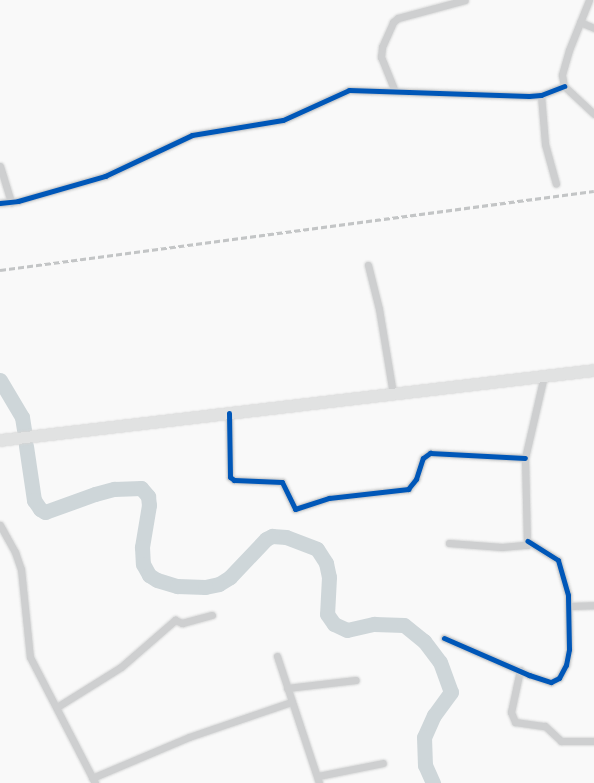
<!DOCTYPE html>
<style>
body{margin:0}
#map{position:relative;width:594px;height:783px;overflow:hidden;background:#f9f9f9;font-family:Barlow,sans-serif}
div>[style]{position:absolute}
.river>*{height:15px;margin:-7.5px;padding:0 7.5px;transform-origin:7.5px;border-radius:7.5px;background:#ced6d9}
.roads{filter:drop-shadow(0 0 1px #d5d6d6) drop-shadow(0 0 1px #d5d6d6)}
.minor>*{height:7px;margin:-3.5px;padding:0 3.5px;transform-origin:3.5px;border-radius:3.5px;background:#cecfd0}
.trunk>*{height:11px;margin:-5.5px;padding:0 5.5px;transform-origin:5.5px;border-radius:5.5px;background:#e1e2e2}
.rail>*{height:2.5px;margin-top:-1.25px;transform-origin:0;background:repeating-linear-gradient(90deg,#c3c5c6 0 6px,transparent 0 9px)}
.cycleway>*{height:5px;margin:-2.5px;padding:0 2.5px;transform-origin:2.5px;border-radius:2.5px;background:#0057b8}
span{translate:-50% -50%;white-space:nowrap;text-align:center;line-height:1.15;-webkit-text-stroke:4px #fff;paint-order:stroke}
</style>
<div id="map">
<div class="river">
<div style="left:0;top:380px;width:43px;rotate:59.3deg"></div>
<div style="left:22px;top:417px;width:13px;rotate:81deg"></div>
<div style="left:26px;top:446px;width:55px;rotate:81.6deg"></div>
<div style="left:34px;top:500px;width:11px;rotate:56deg"></div>
<div style="left:40px;top:509px;width:6px;rotate:31deg"></div>
<div style="left:45px;top:512px;width:53px;rotate:-19.8deg"></div>
<div style="left:95px;top:494px;width:20px;rotate:-15deg"></div>
<div style="left:114px;top:489px;width:27px;rotate:-2deg"></div>
<div style="left:141px;top:488px;width:11px;rotate:49deg"></div>
<div style="left:148px;top:496px;width:9px;rotate:84deg"></div>
<div style="left:149px;top:505px;width:43px;rotate:99.5deg"></div>
<div style="left:142px;top:547px;width:17px;rotate:87deg"></div>
<div style="left:143px;top:564px;width:13px;rotate:61deg"></div>
<div style="left:149px;top:575px;width:9px;rotate:32deg"></div>
<div style="left:157px;top:580px;width:21px;rotate:17deg"></div>
<div style="left:177px;top:586px;width:28px;rotate:2deg"></div>
<div style="left:205px;top:587px;width:14px;rotate:-12deg"></div>
<div style="left:219px;top:584px;width:13px;rotate:-32deg"></div>
<div style="left:230px;top:577px;width:52px;rotate:-46.5deg"></div>
<div style="left:266px;top:539px;width:7px;rotate:-27deg"></div>
<div style="left:272px;top:536px;width:14px;rotate:4deg"></div>
<div style="left:286px;top:537px;width:33px;rotate:21deg"></div>
<div style="left:317px;top:549px;width:17px;rotate:57deg"></div>
<div style="left:326px;top:563px;width:14px;rotate:78deg"></div>
<div style="left:329px;top:577px;width:37px;rotate:93deg"></div>
<div style="left:327px;top:614px;width:12px;rotate:55deg"></div>
<div style="left:334px;top:624px;width:14px;rotate:25deg"></div>
<div style="left:347px;top:630px;width:28px;rotate:-13deg"></div>
<div style="left:374px;top:624px;width:30px;rotate:2deg"></div>
<div style="left:404px;top:625px;width:26px;rotate:39deg"></div>
<div style="left:424px;top:641px;width:26px;rotate:53deg"></div>
<div style="left:440px;top:662px;width:32px;rotate:70deg"></div>
<div style="left:451px;top:692px;width:29px;rotate:126deg"></div>
<div style="left:434px;top:715px;width:24px;rotate:114deg"></div>
<div style="left:424px;top:737px;width:28px;rotate:88deg"></div>
<div style="left:425px;top:765px;width:20px;rotate:66deg"></div>
</div>
<div class="roads">
<div class="minor">
<div style="left:589px;top:0;width:54px;rotate:111.8deg"></div>
<div style="left:569px;top:50px;width:26px;rotate:106deg"></div>
<div style="left:562px;top:75px;width:11px;rotate:80deg"></div>
<div style="left:564px;top:86px;width:41px;rotate:43deg"></div>
<div style="left:580px;top:22px;width:15px;rotate:23deg"></div>
<div style="left:394px;top:89px;width:35px;rotate:-112deg"></div>
<div style="left:381px;top:57px;width:10px;rotate:-84deg"></div>
<div style="left:382px;top:47px;width:27px;rotate:-66deg"></div>
<div style="left:393px;top:22px;width:6px;rotate:-39deg"></div>
<div style="left:398px;top:18px;width:69px;rotate:-15deg"></div>
<div style="left:541px;top:95px;width:49px;rotate:85.3deg"></div>
<div style="left:545px;top:144px;width:41px;rotate:74.6deg"></div>
<div style="left:0;top:166px;width:38px;rotate:73deg"></div>
<div style="left:0;top:203px;width:18px;rotate:-6deg"></div>
<div style="left:18px;top:201px;width:91px;rotate:-16deg"></div>
<div style="left:105px;top:176px;width:96px;rotate:-25.2deg"></div>
<div style="left:192px;top:135px;width:92px;rotate:-9.4deg"></div>
<div style="left:283px;top:120px;width:72px;rotate:-24.4deg"></div>
<div style="left:349px;top:90px;width:180px;rotate:1.9deg"></div>
<div style="left:529px;top:96px;width:12px;rotate:-5deg"></div>
<div style="left:541px;top:95px;width:25px;rotate:-21deg"></div>
<div style="left:368px;top:265px;width:45px;rotate:76deg"></div>
<div style="left:379px;top:309px;width:86px;rotate:80.6deg"></div>
<div style="left:229px;top:413px;width:64px;rotate:89.1deg"></div>
<div style="left:230px;top:477px;width:5px;rotate:37deg"></div>
<div style="left:234px;top:480px;width:48px;rotate:2.4deg"></div>
<div style="left:282px;top:482px;width:30px;rotate:64deg"></div>
<div style="left:295px;top:509px;width:36px;rotate:-18deg"></div>
<div style="left:329px;top:498px;width:80px;rotate:-6.5deg"></div>
<div style="left:408px;top:489px;width:13px;rotate:-51deg"></div>
<div style="left:416px;top:479px;width:22px;rotate:-72deg"></div>
<div style="left:423px;top:458px;width:9px;rotate:-36deg"></div>
<div style="left:430px;top:453px;width:95px;rotate:3deg"></div>
<div style="left:0;top:525px;width:31px;rotate:61deg"></div>
<div style="left:15px;top:552px;width:18px;rotate:71deg"></div>
<div style="left:21px;top:569px;width:88px;rotate:84.2deg"></div>
<div style="left:30px;top:657px;width:142px;rotate:62.7deg"></div>
<div style="left:449px;top:543px;width:53px;rotate:4.3deg"></div>
<div style="left:502px;top:547px;width:25px;rotate:-5deg"></div>
<div style="left:527px;top:545px;width:87px;rotate:-91.3deg"></div>
<div style="left:525px;top:458px;width:84px;rotate:-77deg"></div>
<div style="left:569px;top:606px;width:25px;rotate:-2deg"></div>
<div style="left:444px;top:638px;width:93px;rotate:23.5deg"></div>
<div style="left:529px;top:675px;width:23px;rotate:18deg"></div>
<div style="left:551px;top:682px;width:9px;rotate:-27deg"></div>
<div style="left:559px;top:678px;width:15px;rotate:-62deg"></div>
<div style="left:566px;top:665px;width:16px;rotate:-79deg"></div>
<div style="left:569px;top:649px;width:54px;rotate:-91.1deg"></div>
<div style="left:568px;top:595px;width:36px;rotate:-106deg"></div>
<div style="left:558px;top:560px;width:36px;rotate:-148deg"></div>
<div style="left:277px;top:656px;width:134px;rotate:71.7deg"></div>
<div style="left:520px;top:670px;width:43px;rotate:102.1deg"></div>
<div style="left:511px;top:712px;width:11px;rotate:68deg"></div>
<div style="left:515px;top:722px;width:30px;rotate:8deg"></div>
<div style="left:545px;top:726px;width:22px;rotate:43deg"></div>
<div style="left:561px;top:741px;width:33px"></div>
<div style="left:287px;top:688px;width:69px;rotate:-6.6deg"></div>
<div style="left:57px;top:707px;width:75px;rotate:-32deg"></div>
<div style="left:121px;top:667px;width:72px;rotate:-41deg"></div>
<div style="left:175px;top:620px;width:8px;rotate:23deg"></div>
<div style="left:182px;top:623px;width:31px;rotate:-15deg"></div>
<div style="left:318px;top:776px;width:66px;rotate:-11.3deg"></div>
<div style="left:92px;top:778px;width:105px;rotate:-22.9deg"></div>
<div style="left:189px;top:737px;width:108px;rotate:-18.9deg"></div>
</div>
<div class="trunk">
<div style="left:0;top:440px;width:598px;rotate:-6.72deg"></div>
</div>
</div>
<div class="rail">
<div style="left:0;top:270px;width:599px;rotate:-7.58deg"></div>
</div>
<div class="cycleway">
<div style="left:0;top:203px;width:18px;rotate:-6deg"></div>
<div style="left:18px;top:201px;width:91px;rotate:-16deg"></div>
<div style="left:105px;top:176px;width:96px;rotate:-25.2deg"></div>
<div style="left:192px;top:135px;width:92px;rotate:-9.4deg"></div>
<div style="left:283px;top:120px;width:72px;rotate:-24.4deg"></div>
<div style="left:349px;top:90px;width:180px;rotate:1.9deg"></div>
<div style="left:529px;top:96px;width:12px;rotate:-5deg"></div>
<div style="left:541px;top:95px;width:25px;rotate:-21deg"></div>
<div style="left:229px;top:413px;width:64px;rotate:89.1deg"></div>
<div style="left:230px;top:477px;width:5px;rotate:37deg"></div>
<div style="left:234px;top:480px;width:48px;rotate:2.4deg"></div>
<div style="left:282px;top:482px;width:30px;rotate:64deg"></div>
<div style="left:295px;top:509px;width:36px;rotate:-18deg"></div>
<div style="left:329px;top:498px;width:80px;rotate:-6.5deg"></div>
<div style="left:408px;top:489px;width:13px;rotate:-51deg"></div>
<div style="left:416px;top:479px;width:22px;rotate:-72deg"></div>
<div style="left:423px;top:458px;width:9px;rotate:-36deg"></div>
<div style="left:430px;top:453px;width:95px;rotate:3deg"></div>
<div style="left:444px;top:638px;width:93px;rotate:23.5deg"></div>
<div style="left:529px;top:675px;width:23px;rotate:18deg"></div>
<div style="left:551px;top:682px;width:9px;rotate:-27deg"></div>
<div style="left:559px;top:678px;width:15px;rotate:-62deg"></div>
<div style="left:566px;top:665px;width:16px;rotate:-79deg"></div>
<div style="left:569px;top:649px;width:54px;rotate:-91.1deg"></div>
<div style="left:568px;top:595px;width:36px;rotate:-106deg"></div>
<div style="left:558px;top:560px;width:36px;rotate:-148deg"></div>
</div>
</div>
